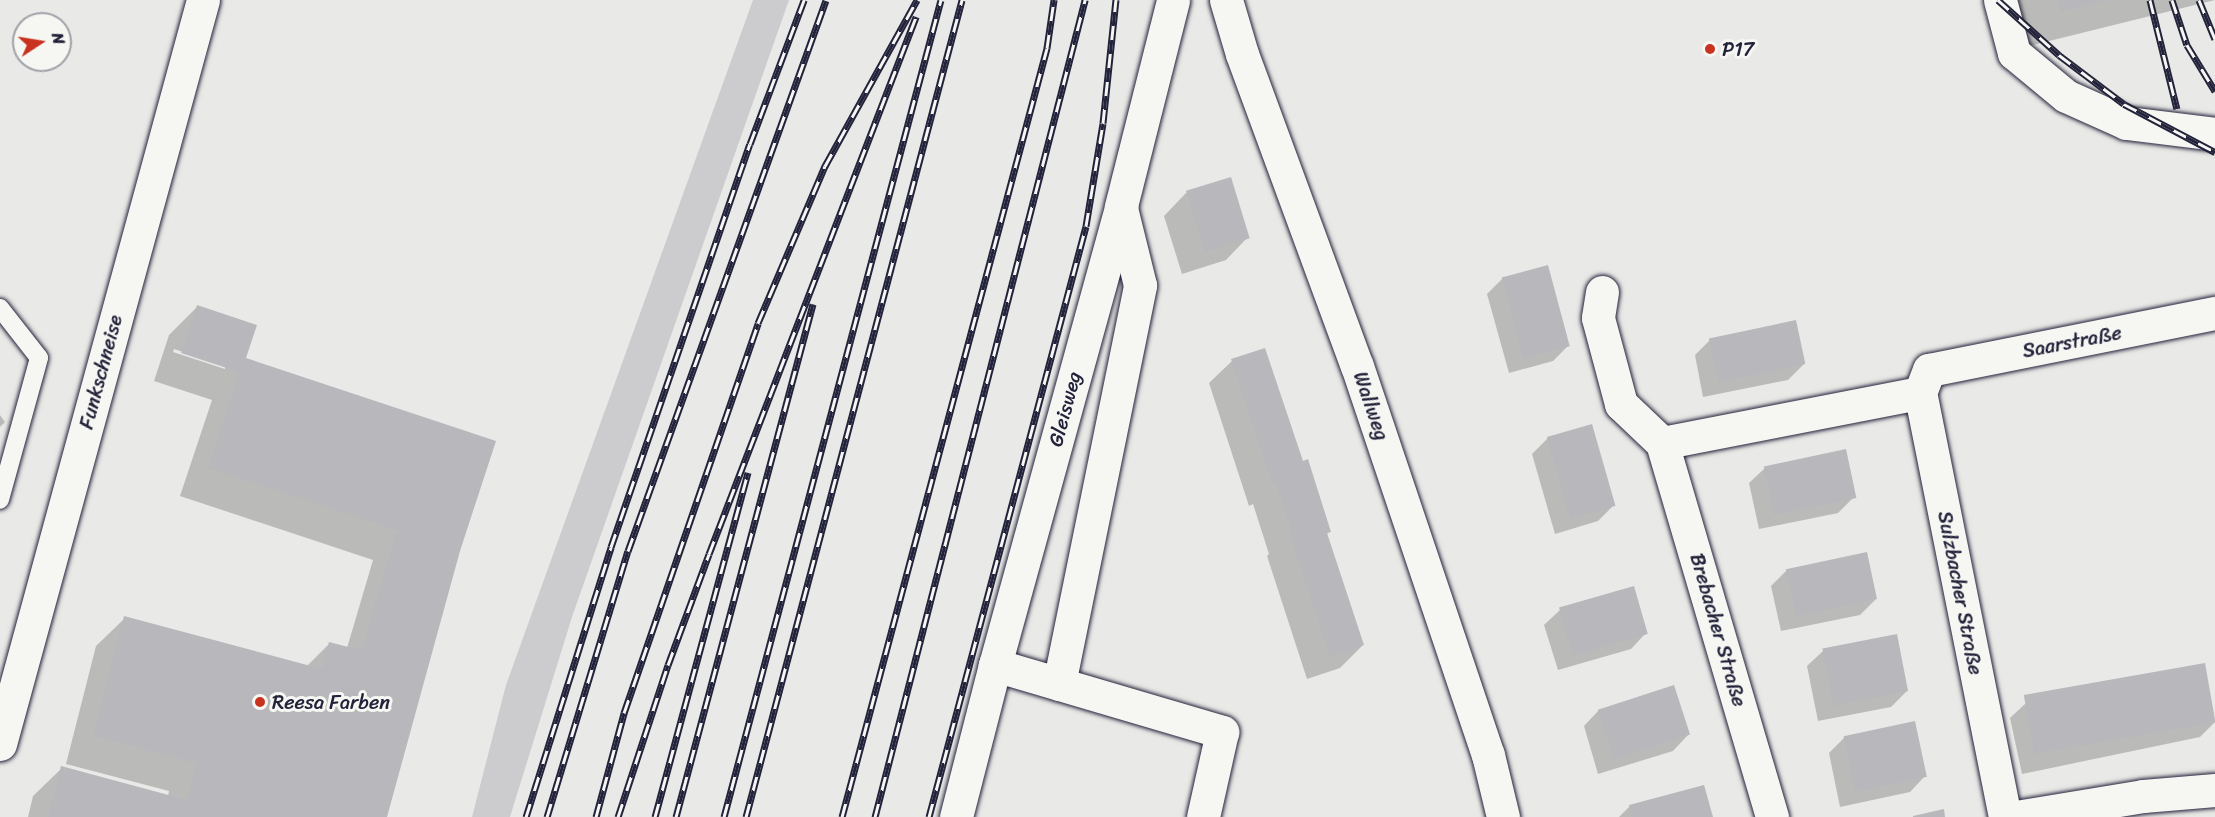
<!DOCTYPE html>
<meta charset="utf-8">
<style>
body{margin:0}
#map{position:relative;width:2215px;height:817px;overflow:hidden;background:#e9e9e7;font-family:Sriracha,sans-serif}
div>[style]{position:absolute}
.green>*{inset:0;background:#ccccce}
.shadow>*{inset:0;background:#0003}
.building>*{inset:0;background:#b8b8bc;transform-origin:0 0}
.roads{filter:drop-shadow(0 0 2px #22223b) drop-shadow(0 0 2px #22223b)}
.lane>*{height:18px;margin:-9px;padding:0 9px;transform-origin:9px;border-radius:9px;background:#f6f6f2}
.street>*{height:33px;margin:-16.5px;padding:0 16.5px;transform-origin:16.5px;border-radius:16.5px;background:#f6f6f2}
.rail>*{height:7px;margin-top:-3.5px;transform-origin:0;background:repeating-linear-gradient(90deg,#f6f6f2 0 14px,#22223b 0 28px);box-sizing:border-box;border-block:2px solid #22223b}
.dots>*{width:16px;height:16px;translate:-50% -50%;box-sizing:border-box;border:3px solid #f6f6f2;border-radius:50%}
span{translate:-50% -50%;white-space:nowrap;text-align:center;line-height:1.15;-webkit-text-stroke:6px #f6f6f2;paint-order:stroke}
.poi-label{font-size:20px;color:#22223b}
.left{translate:0 -50%;text-align:left}
.street-label{font-size:20px;color:#22223b}
.north{position:absolute;left:12px;top:12px;width:60px;height:60px;box-sizing:border-box;background:#f6f6f2;border:2px solid #a1a1a9;border-radius:50%;rotate:78deg;font-size:16px;font-weight:700;line-height:24px;text-align:center;color:#22223b}
.north::after{content:'';display:block;margin:auto;width:21px;height:27px;background:#c8321e;clip-path:polygon(50% 0,100% 100%,50% 72%,0 100%)}
</style>
<div id="map">
<div class="green">
<div style="clip-path:polygon(753px 0,789px 0,572px 617px,510px 817px,472px 817px,506px 685px)"></div>
</div>
<div class="shadow">
<div style="clip-path:polygon(2013px 0,2215px 0,2025px 47px)"></div>
<div style="clip-path:polygon(1230px 179px,1248px 237px,1226px 260px,1182px 274px,1164px 216px,1186px 193px)"></div>
<div style="clip-path:polygon(1503px 278px,1569px 345px,1553px 361px,1509px 373px,1487px 294px)"></div>
<div style="clip-path:polygon(evenodd,197px 307px,244px 359px,458px 553px,386px 817px,28px 817px,33px 796px,62px 768px,168px 796px,169px 791px,66px 764px,96px 646px,125px 618px,307px 666px,330px 643px,347px 648px,373px 560px,180px 496px,212px 400px,154px 381px,169px 335px,197px 307px,174px 349px,225px 366px,225px 369px,173px 352px,174px 349px)"></div>
<div style="clip-path:polygon(1710px 340px,1804px 364px,1788px 380px,1703px 397px,1695px 355px)"></div>
<div style="clip-path:polygon(1232px 361px,1302px 463px,1330px 531px,1326px 535px,1363px 645px,1340px 668px,1307px 679px,1267px 556px,1269px 554px,1253px 504px,1249px 506px,1209px 383px)"></div>
<div style="clip-path:polygon(0 415px,5px 422px,0 427px)"></div>
<div style="clip-path:polygon(1548px 438px,1614px 505px,1598px 521px,1555px 534px,1532px 454px)"></div>
<div style="clip-path:polygon(1765px 468px,1854px 497px,1838px 513px,1759px 529px,1749px 483px)"></div>
<div style="clip-path:polygon(1787px 570px,1876px 599px,1860px 615px,1781px 631px,1771px 586px)"></div>
<div style="clip-path:polygon(1560px 610px,1646px 633px,1631px 649px,1558px 670px,1544px 625px)"></div>
<div style="clip-path:polygon(1823px 651px,1907px 691px,1891px 707px,1818px 721px,1807px 666px)"></div>
<div style="clip-path:polygon(2204px 665px,2215px 722px,2200px 737px,2022px 774px,2010px 718px,2026px 703px)"></div>
<div style="clip-path:polygon(1599px 710px,1688px 735px,1673px 751px,1598px 774px,1584px 726px)"></div>
<div style="clip-path:polygon(1845px 737px,1925px 776px,1910px 792px,1840px 807px,1829px 753px)"></div>
<div style="clip-path:polygon(1630px 806px,1711px 817px,1619px 817px)"></div>
</div>
<div class="building">
<div style="clip-path:polygon(2058px 0,2106px 0,2106px 1px,2061px 12px)"></div>
<div style="left:1231px;top:177px;width:64px;height:47px;rotate:73deg"></div>
<div style="left:1548px;top:265px;width:84px;height:48px;rotate:75deg"></div>
<div style="clip-path:polygon(197px 305px,257px 325px,246px 358px,496px 441px,460px 551px,387px 817px,48px 817px,61px 766px,187px 800px,196px 763px,93px 736px,124px 616px,322px 669px,329px 642px,399px 660px,362px 649px,396px 532px,439px 544px,208px 468px,239px 372px,181px 353px)"></div>
<div style="left:1796px;top:320px;width:45px;height:89px;rotate:78deg"></div>
<div style="clip-path:polygon(1265px 348px,1303px 461px,1308px 459px,1331px 532px,1327px 533px,1364px 645px,1330px 657px,1289px 532px,1292px 531px,1276px 483px,1272px 484px,1231px 359px)"></div>
<div style="left:1592px;top:424px;width:85px;height:47px;rotate:74deg"></div>
<div style="left:1846px;top:449px;width:50px;height:84px;rotate:78deg"></div>
<div style="left:1867px;top:552px;width:48px;height:83px;rotate:78deg"></div>
<div style="left:1634px;top:586px;width:50px;height:78px;rotate:74deg"></div>
<div style="left:1897px;top:634px;width:58px;height:76px;rotate:79deg"></div>
<div style="left:2205px;top:663px;width:60px;height:184px;rotate:80deg"></div>
<div style="left:1674px;top:685px;width:52px;height:80px;rotate:72deg"></div>
<div style="left:1915px;top:721px;width:57px;height:73px;rotate:78deg"></div>
<div style="clip-path:polygon(1704px 785px,1713px 817px,1632px 817px,1629px 805px)"></div>
<div style="clip-path:polygon(1944px 809px,1945px 817px,1913px 817px,1913px 816px)"></div>
</div>
<div class="roads">
<div class="lane">
<div style="left:0;top:308px;width:63px;rotate:52deg"></div>
<div style="left:39px;top:358px;width:147px;rotate:105.4deg"></div>
</div>
<div class="street">
<div style="left:1226px;top:0;width:56px;rotate:73.5deg"></div>
<div style="left:1242px;top:54px;width:333px;rotate:69.8deg"></div>
<div style="left:1357px;top:366px;width:410px;rotate:71.4deg"></div>
<div style="left:1488px;top:755px;width:64px;rotate:76.4deg"></div>
<div style="left:2000px;top:0;width:55px;rotate:75.2deg"></div>
<div style="left:2014px;top:53px;width:67px;rotate:39.6deg"></div>
<div style="left:2066px;top:96px;width:66px;rotate:24.2deg"></div>
<div style="left:2126px;top:123px;width:90px;rotate:7deg"></div>
<div style="left:1602px;top:292px;width:26px;rotate:99deg"></div>
<div style="left:1598px;top:318px;width:89px;rotate:75deg"></div>
<div style="left:1621px;top:404px;width:57px;rotate:43.6deg"></div>
<div style="left:1662px;top:443px;width:390px;rotate:73.6deg"></div>
<div style="left:1662px;top:443px;width:263px;rotate:-11deg"></div>
<div style="left:995px;top:665px;width:237px;rotate:16.4deg"></div>
<div style="left:1222px;top:732px;width:87px;rotate:102.6deg"></div>
<div style="left:1059px;top:684px;width:407px;rotate:-78.5deg"></div>
<div style="left:1140px;top:285px;width:79px;rotate:-103.9deg"></div>
<div style="left:0;top:744px;width:771px;rotate:-74.74deg"></div>
<div style="left:956px;top:817px;width:157px;rotate:-75.6deg"></div>
<div style="left:995px;top:665px;width:476px;rotate:-74.6deg"></div>
<div style="left:1121px;top:206px;width:212px;rotate:-75.8deg"></div>
<div style="left:2005px;top:817px;width:432px;rotate:-101.3deg"></div>
<div style="left:1920px;top:393px;width:25px;rotate:-69deg"></div>
<div style="left:1929px;top:370px;width:292px;rotate:-11.3deg"></div>
<div style="left:2016px;top:817px;width:129px;rotate:-9.4deg"></div>
<div style="left:2143px;top:796px;width:72px;rotate:-4.8deg"></div>
</div>
</div>
<div class="rail">
<div style="left:1998px;top:0;width:82px;rotate:42deg"></div>
<div style="left:2059px;top:55px;width:81px;rotate:37deg"></div>
<div style="left:2124px;top:104px;width:103px;rotate:27.8deg"></div>
<div style="left:2150px;top:0;width:112px;rotate:76.1deg"></div>
<div style="left:2172px;top:0;width:47px;rotate:71.6deg"></div>
<div style="left:2187px;top:45px;width:54px;rotate:58.7deg"></div>
<div style="left:2199px;top:0;width:42px;rotate:67.7deg"></div>
<div style="left:526px;top:817px;width:283px;rotate:-72.5deg"></div>
<div style="left:611px;top:547px;width:426px;rotate:-71deg"></div>
<div style="left:750px;top:144px;width:154px;rotate:-69.4deg"></div>
<div style="left:547px;top:817px;width:278px;rotate:-73.1deg"></div>
<div style="left:628px;top:551px;width:585px;rotate:-70.23deg"></div>
<div style="left:596px;top:817px;width:108px;rotate:-74.9deg"></div>
<div style="left:624px;top:713px;width:412px;rotate:-71deg"></div>
<div style="left:758px;top:323px;width:171px;rotate:-66.9deg"></div>
<div style="left:825px;top:166px;width:190px;rotate:-61deg"></div>
<div style="left:618px;top:817px;width:160px;rotate:-71.8deg"></div>
<div style="left:668px;top:665px;width:118px;rotate:-69.7deg"></div>
<div style="left:709px;top:554px;width:576px;rotate:-68.92deg"></div>
<div style="left:655px;top:817px;width:357px;rotate:-74.9deg"></div>
<div style="left:676px;top:817px;width:531px;rotate:-75.05deg"></div>
<div style="left:724px;top:817px;width:845px;rotate:-75.13deg"></div>
<div style="left:746px;top:817px;width:845px;rotate:-75.19deg"></div>
<div style="left:842px;top:817px;width:796px;rotate:-75.07deg"></div>
<div style="left:1047px;top:48px;width:49px;rotate:-81.7deg"></div>
<div style="left:875px;top:817px;width:844px;rotate:-75.58deg"></div>
<div style="left:929px;top:817px;width:611px;rotate:-75.12deg"></div>
<div style="left:1086px;top:226px;width:104px;rotate:-80.6deg"></div>
<div style="left:1103px;top:123px;width:124px;rotate:-84deg"></div>
</div>
<div class="dots">
<div style="left:1710px;top:49px;background:#c8321e"></div>
<div style="left:260px;top:702px;background:#c8321e"></div>
</div>
<div class="poi-label">
<span class="left" style="left:1722px;top:49px">P17</span>
<span class="left" style="left:272px;top:702px">Reesa Farben</span>
</div>
<div class="street-label">
<span style="left:2072px;top:342px;rotate:-11deg">Saarstraße</span>
<span style="left:101px;top:372px;rotate:-75deg">Funkschneise</span>
<span style="left:1371px;top:406px;rotate:71deg">Wallweg</span>
<span style="left:1065px;top:409px;rotate:-75deg">Gleisweg</span>
<span style="left:1960px;top:593px;rotate:79deg">Sulzbacher Straße</span>
<span style="left:1718px;top:630px;rotate:74deg">Brebacher Straße</span>
</div>
<div class="north">N</div>
</div>
